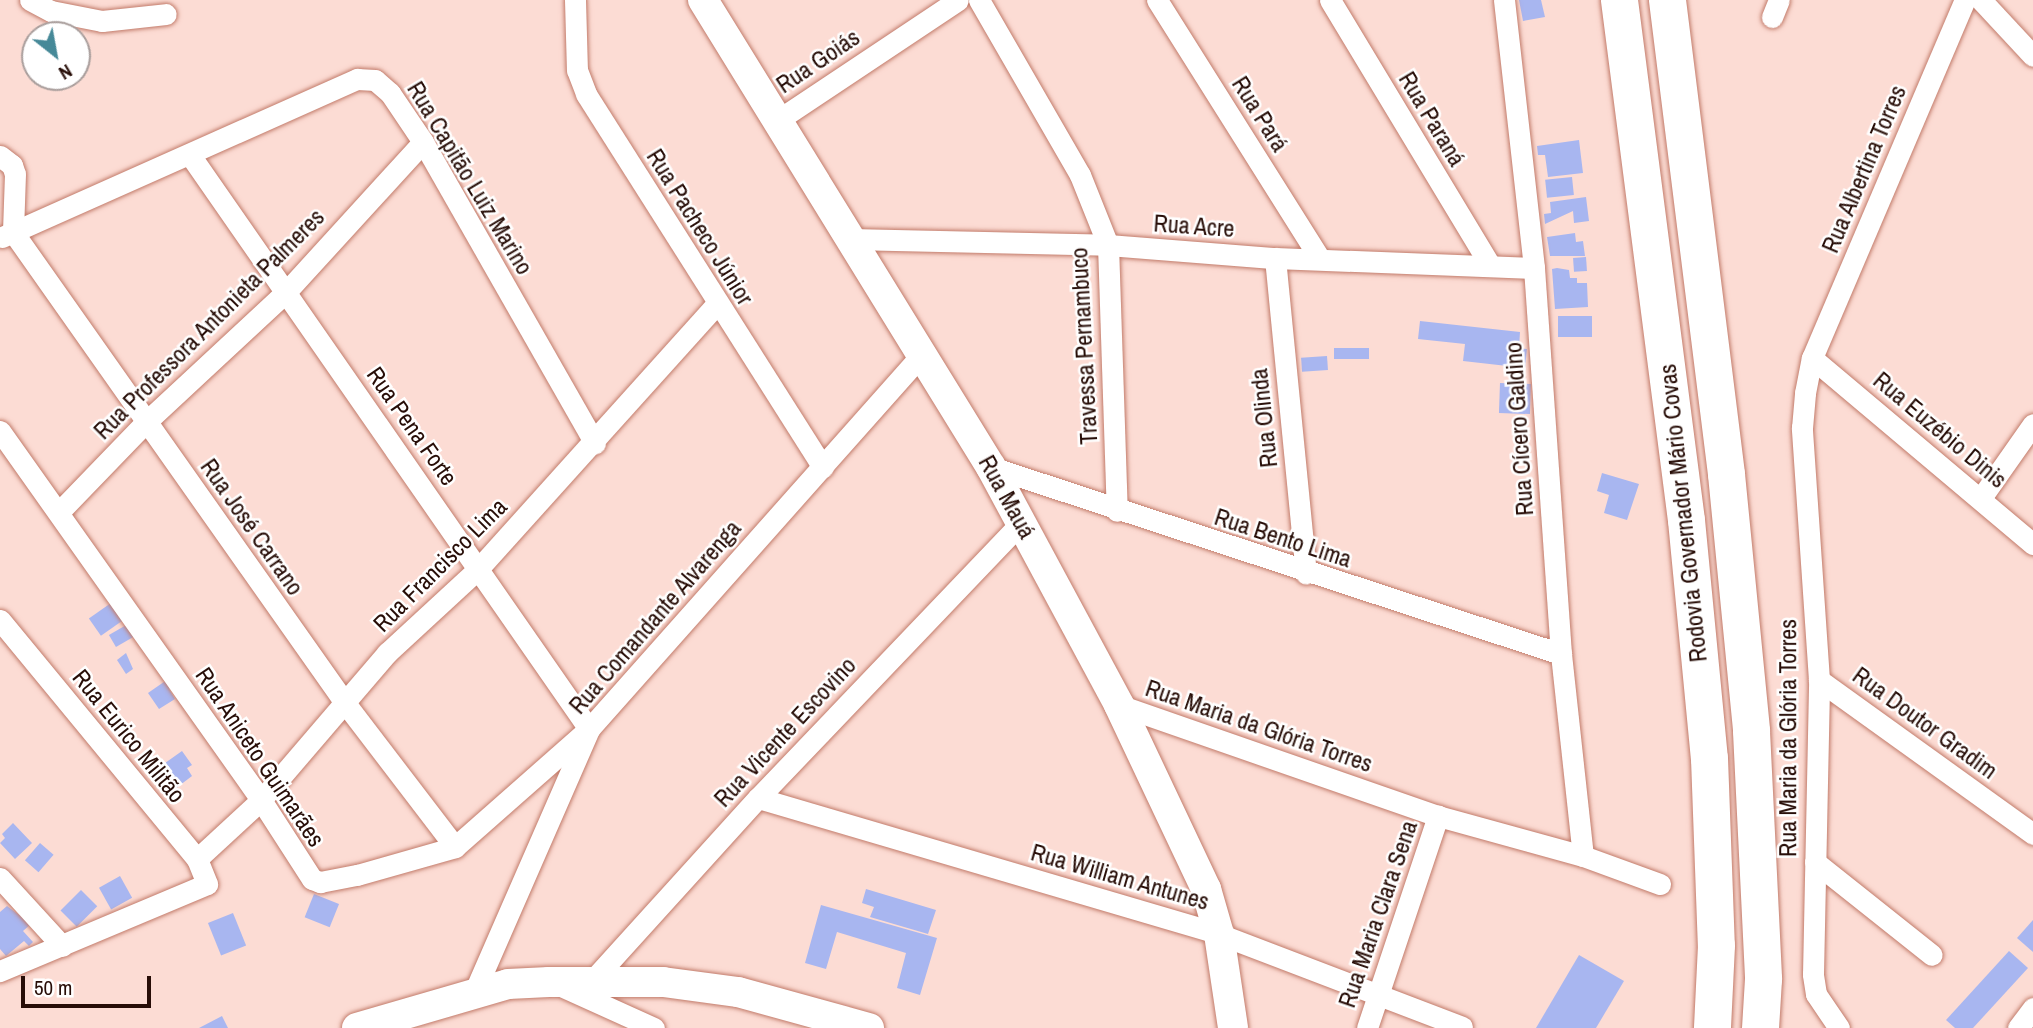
<!DOCTYPE html>
<meta charset="utf-8">
<style>
body{margin:0}
#map{position:relative;width:2033px;height:1028px;overflow:hidden;background:#fcdcd4;font-family:"Archivo Narrow",sans-serif}
div>[style]{position:absolute}
.building>*{inset:0;background:#a8b6f0;transform-origin:0 0}
.roads{filter:drop-shadow(0 0 2px #c27b6a) drop-shadow(0 0 2px #c27b6a)}
.street>*{height:21px;margin:-10.5px;padding:0 10.5px;transform-origin:10.5px;border-radius:10.5px;background:#fff}
.secondary>*{height:30px;margin:-15px;padding:0 15px;transform-origin:15px;border-radius:15px;background:#fff}
.highway>*{height:37px;margin:-18.5px;padding:0 18.5px;transform-origin:18.5px;border-radius:18.5px;background:#fff}
span{translate:-50% -50%;white-space:nowrap;text-align:center;line-height:1.15;-webkit-text-stroke:5px #fff;paint-order:stroke}
.street-label{font-size:24px;color:#270d07}
.north{position:absolute;left:21px;top:21px;width:70px;height:70px;box-sizing:border-box;background:#fff;border:2px solid #a99e9c;border-radius:50%;rotate:149deg;font-size:19px;font-weight:700;line-height:28px;text-align:center;color:#270d07}
.north::after{content:'';display:block;margin:auto;width:24px;height:32px;background:#468998;clip-path:polygon(50% 0,100% 100%,50% 72%,0 100%)}
.scale{position:absolute;left:21px;top:976px;width:130px;height:32px;box-sizing:border-box;border:4px solid #270d07;border-top:0;padding-left:9px;font-size:21px;line-height:24px;white-space:nowrap;color:#270d07;-webkit-text-stroke:5px #fff;paint-order:stroke}
</style>
<div id="map">
<div class="building">
<div style="clip-path:polygon(1519px 0,1541px 0,1545px 17px,1523px 21px)"></div>
<div style="clip-path:polygon(1579px 140px,1583px 173px,1548px 177px,1545px 155px,1538px 155px,1537px 146px)"></div>
<div style="left:1572px;top:177px;width:18px;height:27px;rotate:84deg"></div>
<div style="clip-path:polygon(1586px 197px,1589px 221px,1574px 223px,1573px 211px,1545px 224px,1544px 214px,1551px 213px,1550px 202px)"></div>
<div style="clip-path:polygon(1575px 233px,1576px 242px,1583px 241px,1585px 256px,1550px 256px,1547px 237px)"></div>
<div style="left:1586px;top:257px;width:14px;height:13px;rotate:86deg"></div>
<div style="clip-path:polygon(1557px 268px,1569px 270px,1570px 278px,1577px 278px,1577px 283px,1587px 283px,1588px 307px,1555px 309px,1552px 269px)"></div>
<div style="left:1558px;top:316px;width:34px;height:21px"></div>
<div style="clip-path:polygon(1420px 321px,1520px 332px,1519px 348px,1527px 349px,1525px 368px,1463px 361px,1465px 344px,1418px 339px)"></div>
<div style="left:1369px;top:348px;width:11px;height:35px;rotate:90deg"></div>
<div style="left:1327px;top:356px;width:14px;height:26px;rotate:86deg"></div>
<div style="left:1500px;top:383px;width:31px;height:30px;rotate:2deg"></div>
<div style="clip-path:polygon(1602px 473px,1639px 484px,1627px 520px,1604px 513px,1609px 495px,1597px 491px)"></div>
<div style="left:111px;top:603px;width:21px;height:27px;rotate:55deg"></div>
<div style="left:128px;top:624px;width:14px;height:22px;rotate:60deg"></div>
<div style="clip-path:polygon(126px 653px,133px 669px,126px 674px,117px 660px)"></div>
<div style="clip-path:polygon(171px 677px,176px 684px,169px 689px,175px 699px,159px 709px,148px 693px)"></div>
<div style="clip-path:polygon(182px 751px,192px 765px,187px 768px,192px 776px,167px 795px,151px 773px)"></div>
<div style="clip-path:polygon(13px 823px,32px 843px,15px 859px,0 843px,5px 838px,2px 834px)"></div>
<div style="left:40px;top:843px;width:18px;height:23px;rotate:41deg"></div>
<div style="left:120px;top:876px;width:25px;height:24px;rotate:61deg"></div>
<div style="clip-path:polygon(866px 889px,936px 910px,928px 934px,870px 917px,874px 907px,862px 903px)"></div>
<div style="left:81px;top:890px;width:23px;height:29px;rotate:45deg"></div>
<div style="left:314px;top:894px;width:27px;height:25px;rotate:22deg"></div>
<div style="clip-path:polygon(821px 905px,937px 938px,920px 995px,897px 988px,906px 953px,837px 932px,826px 969px,805px 963px)"></div>
<div style="clip-path:polygon(7px 906px,31px 924px,23px 931px,33px 942px,29px 946px,24px 941px,6px 956px,0 949px,0 912px)"></div>
<div style="left:233px;top:913px;width:35px;height:27px;rotate:68deg"></div>
<div style="clip-path:polygon(2033px 920px,2033px 952px,2017px 938px)"></div>
<div style="clip-path:polygon(2009px 951px,2028px 968px,1973px 1028px,1955px 1028px,1946px 1020px)"></div>
<div style="clip-path:polygon(1579px 955px,1624px 981px,1596px 1028px,1536px 1028px)"></div>
<div style="clip-path:polygon(222px 1016px,228px 1028px,199px 1028px)"></div>
</div>
<div class="roads">
<div class="street">
<div style="left:30px;top:0;width:24px;rotate:28deg"></div>
<div style="left:51px;top:11px;width:52px;rotate:11.1deg"></div>
<div style="left:102px;top:21px;width:64px;rotate:-6.2deg"></div>
<div style="left:575px;top:0;width:70px;rotate:88.4deg"></div>
<div style="left:577px;top:70px;width:26px;rotate:69deg"></div>
<div style="left:586px;top:94px;width:442px;rotate:57.6deg"></div>
<div style="left:979px;top:0;width:202px;rotate:60deg"></div>
<div style="left:1080px;top:175px;width:75px;rotate:68.2deg"></div>
<div style="left:1108px;top:245px;width:266px;rotate:88.1deg"></div>
<div style="left:1157px;top:0;width:304px;rotate:57.8deg"></div>
<div style="left:1330px;top:0;width:310px;rotate:58.9deg"></div>
<div style="left:1504px;top:0;width:270px;rotate:83.6deg"></div>
<div style="left:1534px;top:268px;width:387px;rotate:86deg"></div>
<div style="left:1561px;top:654px;width:203px;rotate:83.8deg"></div>
<div style="left:1981px;top:0;width:76px;rotate:47.1deg"></div>
<div style="left:1772px;top:17px;width:18px;rotate:-68deg"></div>
<div style="left:778px;top:120px;width:216px;rotate:-33.7deg"></div>
<div style="left:0;top:156px;width:15px;rotate:37deg"></div>
<div style="left:12px;top:165px;width:9px;rotate:72deg"></div>
<div style="left:15px;top:174px;width:58px;rotate:92deg"></div>
<div style="left:13px;top:232px;width:576px;rotate:54.82deg"></div>
<div style="left:345px;top:703px;width:181px;rotate:52.6deg"></div>
<div style="left:2px;top:237px;width:389px;rotate:-24deg"></div>
<div style="left:357px;top:79px;width:18px;rotate:3deg"></div>
<div style="left:375px;top:80px;width:20px;rotate:41deg"></div>
<div style="left:390px;top:93px;width:59px;rotate:56deg"></div>
<div style="left:423px;top:142px;width:347px;rotate:60.3deg"></div>
<div style="left:850px;top:239px;width:258px;rotate:1.3deg"></div>
<div style="left:1108px;top:245px;width:168px;rotate:4.5deg"></div>
<div style="left:1275px;top:258px;width:259px;rotate:2.2deg"></div>
<div style="left:1275px;top:258px;width:317px;rotate:84.4deg"></div>
<div style="left:1812px;top:358px;width:289px;rotate:40.1deg"></div>
<div style="left:0;top:431px;width:452px;rotate:54.7deg"></div>
<div style="left:261px;top:800px;width:94px;rotate:57.2deg"></div>
<div style="left:312px;top:879px;width:9px;rotate:21deg"></div>
<div style="left:320px;top:882px;width:38px;rotate:-11deg"></div>
<div style="left:357px;top:875px;width:102px;rotate:-15.9deg"></div>
<div style="left:455px;top:847px;width:179px;rotate:-41.4deg"></div>
<div style="left:589px;top:729px;width:699px;rotate:-124.8deg"></div>
<div style="left:991px;top:467px;width:600px;rotate:18.16deg"></div>
<div style="left:1981px;top:498px;width:90px;rotate:-54.9deg"></div>
<div style="left:60px;top:511px;width:124px;rotate:-46deg"></div>
<div style="left:146px;top:422px;width:191px;rotate:-42.9deg"></div>
<div style="left:286px;top:292px;width:203px;rotate:-47.6deg"></div>
<div style="left:0;top:620px;width:310px;rotate:50.5deg"></div>
<div style="left:197px;top:859px;width:27px;rotate:68deg"></div>
<div style="left:207px;top:884px;width:225px;rotate:157.2deg"></div>
<div style="left:1819px;top:680px;width:264px;rotate:35.7deg"></div>
<div style="left:1119px;top:705px;width:338px;rotate:19.2deg"></div>
<div style="left:1438px;top:816px;width:150px;rotate:15.4deg"></div>
<div style="left:1583px;top:856px;width:82px;rotate:20deg"></div>
<div style="left:758px;top:798px;width:481px;rotate:16.4deg"></div>
<div style="left:1219px;top:934px;width:260px;rotate:20.9deg"></div>
<div style="left:197px;top:859px;width:87px;rotate:-42.7deg"></div>
<div style="left:261px;top:800px;width:194px;rotate:-49.4deg"></div>
<div style="left:387px;top:653px;width:125px;rotate:-42.7deg"></div>
<div style="left:479px;top:568px;width:355px;rotate:-48deg"></div>
<div style="left:1815px;top:862px;width:149px;rotate:38.5deg"></div>
<div style="left:0;top:878px;width:92px;rotate:47.6deg"></div>
<div style="left:590px;top:983px;width:250px;rotate:-47.8deg"></div>
<div style="left:758px;top:798px;width:382px;rotate:-46.3deg"></div>
<div style="left:561px;top:986px;width:102px;rotate:24.3deg"></div>
<div style="left:473px;top:995px;width:290px;rotate:-66.4deg"></div>
<div style="left:589px;top:729px;width:503px;rotate:-48.39deg"></div>
<div style="left:1367px;top:1028px;width:224px;rotate:-71.5deg"></div>
<div style="left:1839px;top:1028px;width:41px;rotate:-124.1deg"></div>
<div style="left:1816px;top:994px;width:20px;rotate:-99deg"></div>
<div style="left:1813px;top:974px;width:294px;rotate:-88.8deg"></div>
<div style="left:1819px;top:680px;width:253px;rotate:-93.9deg"></div>
<div style="left:1802px;top:428px;width:35px;rotate:-85deg"></div>
<div style="left:1805px;top:393px;width:36px;rotate:-79deg"></div>
<div style="left:1812px;top:358px;width:389px;rotate:-66.9deg"></div>
<div style="left:2018px;top:1028px;width:25px;rotate:-53deg"></div>
</div>
<div class="secondary">
<div style="left:703px;top:0;width:549px;rotate:58.34deg"></div>
<div style="left:991px;top:467px;width:270px;rotate:61.7deg"></div>
<div style="left:1119px;top:705px;width:204px;rotate:64.7deg"></div>
<div style="left:1206px;top:889px;width:47px;rotate:73.9deg"></div>
<div style="left:1219px;top:934px;width:95px;rotate:81.5deg"></div>
<div style="left:357px;top:1028px;width:157px;rotate:-16.2deg"></div>
<div style="left:508px;top:984px;width:41px;rotate:-2.8deg"></div>
<div style="left:549px;top:982px;width:114px"></div>
<div style="left:663px;top:982px;width:76px;rotate:7.6deg"></div>
<div style="left:738px;top:992px;width:136px;rotate:15.4deg"></div>
</div>
<div class="highway">
<div style="left:1619px;top:0;width:524px;rotate:82.66deg"></div>
<div style="left:1686px;top:520px;width:239px;rotate:84.5deg"></div>
<div style="left:1709px;top:758px;width:187px;rotate:87.9deg"></div>
<div style="left:1716px;top:945px;width:83px;rotate:92.8deg"></div>
<div style="left:1667px;top:0;width:478px;rotate:82.9deg"></div>
<div style="left:1726px;top:474px;width:258px;rotate:84.4deg"></div>
<div style="left:1751px;top:731px;width:248px;rotate:87.2deg"></div>
<div style="left:1763px;top:979px;width:49px;rotate:93.5deg"></div>
</div>
</div>
<div class="street-label">
<span style="left:818px;top:61px;rotate:-34deg">Rua Goiás</span>
<span style="left:1260px;top:114px;rotate:58deg">Rua Pará</span>
<span style="left:1432px;top:119px;rotate:59deg">Rua Paraná</span>
<span style="left:1864px;top:169px;rotate:-67deg">Rua Albertina Torres</span>
<span style="left:470px;top:178px;rotate:59deg">Rua Capitão Luiz Marino</span>
<span style="left:1194px;top:226px;rotate:4deg">Rua Acre</span>
<span style="left:700px;top:227px;rotate:58deg">Rua Pacheco Júnior</span>
<span style="left:209px;top:324px;rotate:-45deg">Rua Professora Antonieta Palmeres</span>
<span style="left:1084px;top:346px;rotate:-93deg">Travessa Pernambuco</span>
<span style="left:1264px;top:418px;rotate:-96deg">Rua Olinda</span>
<span style="left:412px;top:426px;rotate:55deg">Rua Pena Forte</span>
<span style="left:1519px;top:429px;rotate:-94deg">Rua Cícero Galdino</span>
<span style="left:1940px;top:430px;rotate:40deg">Rua Euzébio Dinis</span>
<span style="left:1007px;top:497px;rotate:61deg">Rua Mauá</span>
<span style="left:1683px;top:513px;rotate:-96deg">Rodovia Governador Mário Covas</span>
<span style="left:252px;top:527px;rotate:55deg">Rua José Carrano</span>
<span style="left:1283px;top:538px;rotate:18deg">Rua Bento Lima</span>
<span style="left:440px;top:565px;rotate:-45deg">Rua Francisco Lima</span>
<span style="left:655px;top:617px;rotate:-49deg">Rua Comandante Alvarenga</span>
<span style="left:1925px;top:723px;rotate:36deg">Rua Doutor Gradim</span>
<span style="left:1259px;top:726px;rotate:19deg">Rua Maria da Glória Torres</span>
<span style="left:785px;top:732px;rotate:-47deg">Rua Vicente Escovino</span>
<span style="left:129px;top:736px;rotate:51deg">Rua Eurico Militão</span>
<span style="left:1788px;top:738px;rotate:-90deg">Rua Maria da Glória Torres</span>
<span style="left:260px;top:757px;rotate:56deg">Rua Aniceto Guimarães</span>
<span style="left:1120px;top:877px;rotate:16deg">Rua William Antunes</span>
<span style="left:1378px;top:914px;rotate:-71deg">Rua Maria Clara Sena</span>
</div>
<div class="north">N</div>
<div class="scale">50 m</div>
</div>
